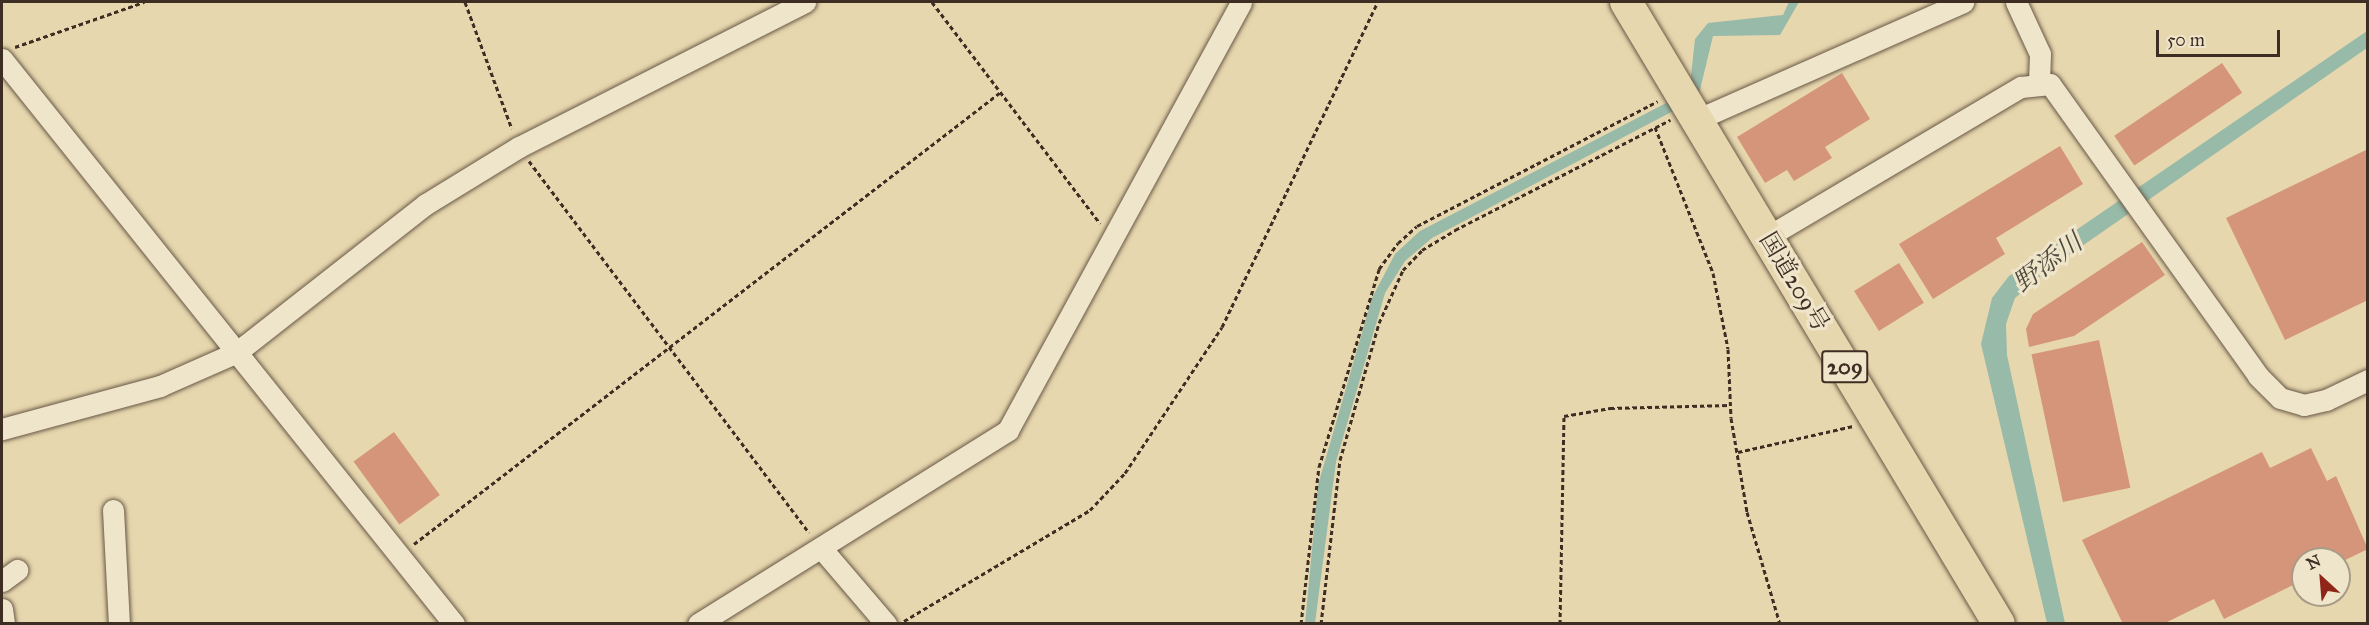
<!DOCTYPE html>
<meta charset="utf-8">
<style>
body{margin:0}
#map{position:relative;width:2369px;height:625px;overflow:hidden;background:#e7d7ae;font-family:"IM FELL Great Primer","Noto Serif JP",serif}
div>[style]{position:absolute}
.water>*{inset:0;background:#97baa9}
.building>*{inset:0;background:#d5957b;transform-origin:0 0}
.path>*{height:3px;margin-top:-1.5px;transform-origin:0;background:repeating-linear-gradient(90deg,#3e2d23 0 4.5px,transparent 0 7.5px)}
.roads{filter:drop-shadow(0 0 2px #685846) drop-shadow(0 0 2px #685846)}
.minor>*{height:21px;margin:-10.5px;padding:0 10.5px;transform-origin:10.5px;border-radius:10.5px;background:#efe5ca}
.highway>*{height:32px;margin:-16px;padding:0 16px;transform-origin:16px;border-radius:16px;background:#e7d7ae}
span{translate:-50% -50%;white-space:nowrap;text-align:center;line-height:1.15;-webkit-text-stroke:6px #efe5ca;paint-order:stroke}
.shield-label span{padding:2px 4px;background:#efe5ca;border:2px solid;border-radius:4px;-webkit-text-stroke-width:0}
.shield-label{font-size:22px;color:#3e2d23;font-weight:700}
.street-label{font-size:24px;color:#3e2d23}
.water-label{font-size:26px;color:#50493e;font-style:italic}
.frame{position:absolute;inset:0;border:3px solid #3e2d23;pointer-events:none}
.north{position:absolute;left:2291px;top:547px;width:60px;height:60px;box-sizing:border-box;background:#efe5ca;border:2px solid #a89b87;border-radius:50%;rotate:334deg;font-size:16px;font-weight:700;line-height:24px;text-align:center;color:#3e2d23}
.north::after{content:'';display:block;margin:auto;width:21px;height:27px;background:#8f2418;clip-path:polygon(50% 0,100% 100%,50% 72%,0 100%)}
.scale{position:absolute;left:2156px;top:30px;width:124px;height:27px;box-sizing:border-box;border:3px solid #3e2d23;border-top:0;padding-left:8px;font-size:18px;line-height:21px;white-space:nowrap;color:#3e2d23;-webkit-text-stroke:4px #efe5ca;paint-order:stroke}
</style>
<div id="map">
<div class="water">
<div style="clip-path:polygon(1789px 2px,1799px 2px,1780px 35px,1713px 36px,1698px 98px,1432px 238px,1405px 261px,1385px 293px,1336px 462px,1315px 623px,1305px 624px,1318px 485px,1372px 298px,1395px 254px,1420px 231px,1670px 101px,1690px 85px,1695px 39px,1708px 23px,1783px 15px)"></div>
<div style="clip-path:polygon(2367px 31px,2367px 48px,2049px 269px,2015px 298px,2006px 324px,2007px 355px,2065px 623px,2047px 623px,1981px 344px,1992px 298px,2009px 276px)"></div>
</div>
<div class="building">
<div style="left:2222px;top:63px;width:36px;height:130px;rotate:56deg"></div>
<div style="clip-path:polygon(1842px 73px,1870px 119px,1825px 147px,1832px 158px,1794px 181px,1787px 170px,1765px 183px,1737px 137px)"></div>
<div style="clip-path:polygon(2060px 146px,2083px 184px,1996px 238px,2005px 254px,1933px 299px,1899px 244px)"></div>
<div style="clip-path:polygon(2368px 149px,2368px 300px,2285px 340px,2226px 218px)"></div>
<div style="clip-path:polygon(2142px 242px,2165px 275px,2074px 336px,2029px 347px,2026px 329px,2033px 314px)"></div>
<div style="left:1899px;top:263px;width:47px;height:53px;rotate:58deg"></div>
<div style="left:2099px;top:340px;width:151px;height:69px;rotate:78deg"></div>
<div style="left:394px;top:432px;width:78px;height:50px;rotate:54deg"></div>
<div style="clip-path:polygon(2311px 448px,2327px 481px,2336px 476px,2368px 549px,2339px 563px,2339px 559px,2303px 559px,2303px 580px,2224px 619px,2214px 599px,2163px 624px,2123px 624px,2082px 540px,2262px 452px,2270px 468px)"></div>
</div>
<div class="path">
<div style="left:465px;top:2px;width:135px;rotate:69.7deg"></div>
<div style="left:932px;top:2px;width:278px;rotate:52.8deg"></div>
<div style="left:15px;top:47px;width:137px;rotate:-19.2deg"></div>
<div style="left:1655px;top:127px;width:157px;rotate:68.3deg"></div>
<div style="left:1713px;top:273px;width:77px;rotate:78.8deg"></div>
<div style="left:1728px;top:349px;width:69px;rotate:87.5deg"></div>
<div style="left:1731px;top:418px;width:95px;rotate:80.3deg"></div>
<div style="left:1747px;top:512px;width:117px;rotate:73.6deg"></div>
<div style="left:529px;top:161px;width:465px;rotate:53deg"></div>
<div style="left:1738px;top:452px;width:118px;rotate:-12.7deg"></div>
<div style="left:414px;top:544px;width:742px;rotate:-37.61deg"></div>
<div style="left:904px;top:621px;width:217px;rotate:-30.8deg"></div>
<div style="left:1090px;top:510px;width:51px;rotate:-46.6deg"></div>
<div style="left:1125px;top:473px;width:175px;rotate:-56.4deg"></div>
<div style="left:1222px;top:327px;width:361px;rotate:-64.4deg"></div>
<div style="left:1301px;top:624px;width:158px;rotate:-83.5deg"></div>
<div style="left:1319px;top:467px;width:207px;rotate:-73.1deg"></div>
<div style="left:1379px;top:269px;width:32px;rotate:-54deg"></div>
<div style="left:1398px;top:243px;width:25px;rotate:-42deg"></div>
<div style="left:1417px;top:226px;width:271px;rotate:-27.4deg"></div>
<div style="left:1321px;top:624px;width:165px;rotate:-83.4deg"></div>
<div style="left:1340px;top:460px;width:142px;rotate:-74.1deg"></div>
<div style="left:1379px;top:323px;width:58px;rotate:-65.6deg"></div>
<div style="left:1403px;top:270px;width:28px;rotate:-46deg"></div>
<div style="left:1422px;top:250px;width:39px;rotate:-31deg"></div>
<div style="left:1455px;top:230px;width:242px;rotate:-27.1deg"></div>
<div style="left:1560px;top:624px;width:208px;rotate:-88.9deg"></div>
<div style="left:1564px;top:416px;width:47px;rotate:-9.9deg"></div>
<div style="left:1610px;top:408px;width:120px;rotate:-1.4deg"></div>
</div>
<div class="roads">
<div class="minor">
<div style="left:2016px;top:2px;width:57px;rotate:65.2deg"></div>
<div style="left:2040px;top:54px;width:31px;rotate:92deg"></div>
<div style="left:2px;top:59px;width:724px;rotate:51.34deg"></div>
<div style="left:1696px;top:120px;width:292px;rotate:-23.8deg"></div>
<div style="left:1767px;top:237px;width:295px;rotate:-30.6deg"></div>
<div style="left:2021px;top:87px;width:29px;rotate:-6deg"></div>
<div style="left:2050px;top:84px;width:359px;rotate:54.5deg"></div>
<div style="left:2258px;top:376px;width:31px;rotate:45deg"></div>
<div style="left:2280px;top:398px;width:25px;rotate:16deg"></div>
<div style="left:2304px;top:405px;width:23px;rotate:-13deg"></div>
<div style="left:2326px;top:400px;width:47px;rotate:-25.5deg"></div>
<div style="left:2px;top:429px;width:164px;rotate:-15.2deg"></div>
<div style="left:160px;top:386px;width:84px;rotate:-23.8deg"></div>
<div style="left:237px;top:352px;width:240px;rotate:-38.1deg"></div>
<div style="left:426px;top:204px;width:109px;rotate:-31.5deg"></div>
<div style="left:519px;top:147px;width:321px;rotate:-26.9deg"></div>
<div style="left:113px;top:510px;width:114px;rotate:87deg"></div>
<div style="left:822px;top:549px;width:99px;rotate:49.5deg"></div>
<div style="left:2px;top:581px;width:19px;rotate:-36deg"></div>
<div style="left:2px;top:609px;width:15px;rotate:82deg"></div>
<div style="left:698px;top:624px;width:366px;rotate:-32deg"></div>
<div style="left:1008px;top:430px;width:487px;rotate:-61.4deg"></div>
</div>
<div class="highway">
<div style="left:1626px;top:2px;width:725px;rotate:59.05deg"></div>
</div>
</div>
<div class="shield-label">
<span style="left:1845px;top:367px">209</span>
</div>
<div class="street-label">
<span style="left:1794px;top:282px;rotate:59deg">国道209号</span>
</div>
<div class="water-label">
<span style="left:2048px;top:263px;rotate:-37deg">野添川</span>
</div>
<div class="frame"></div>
<div class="north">N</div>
<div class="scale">50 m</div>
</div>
